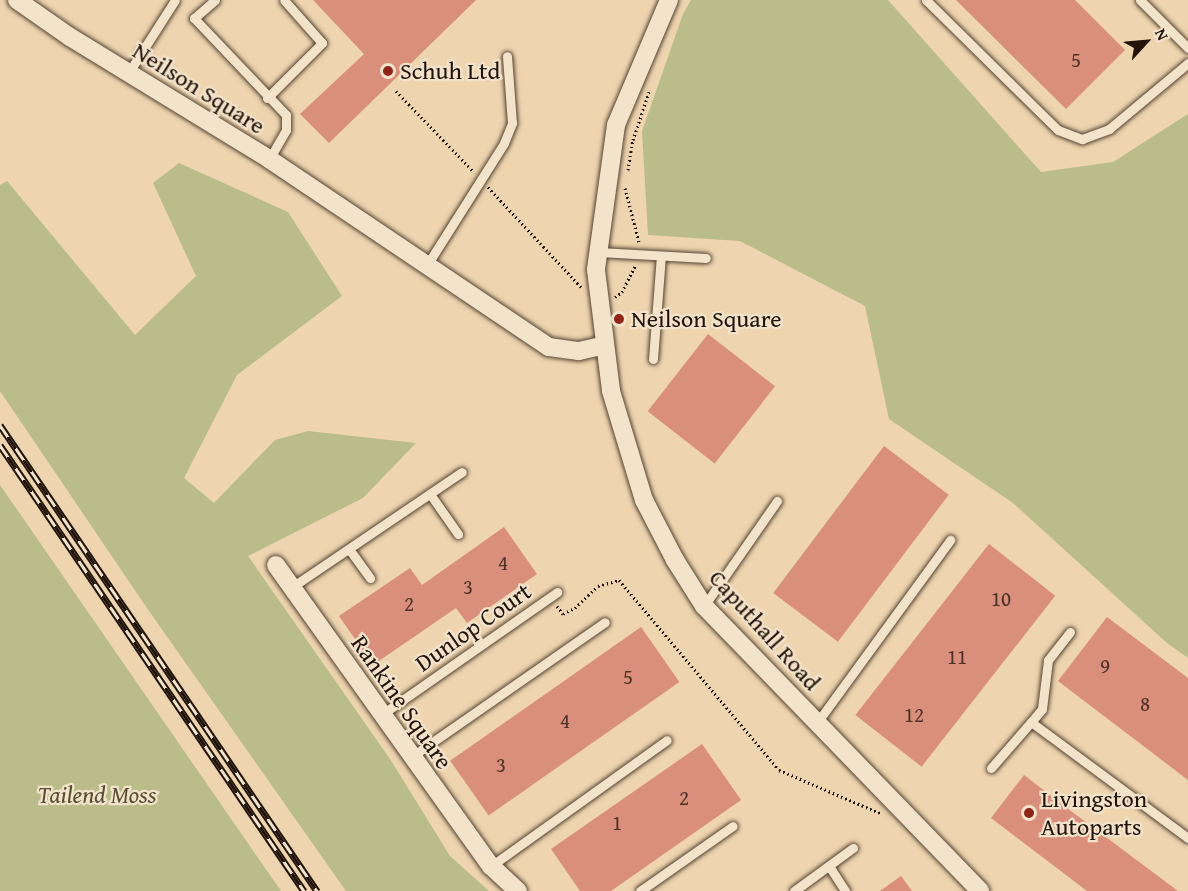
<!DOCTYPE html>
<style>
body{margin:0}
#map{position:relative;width:1188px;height:891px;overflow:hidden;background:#eed4af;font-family:"Gentium Book Plus",serif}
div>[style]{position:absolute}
.green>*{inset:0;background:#babc8a}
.building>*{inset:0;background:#d98f7c;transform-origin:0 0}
.path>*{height:3px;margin-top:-1.5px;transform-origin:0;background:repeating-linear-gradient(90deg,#211308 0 1.5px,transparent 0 4.5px)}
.roads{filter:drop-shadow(0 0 2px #544332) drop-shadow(0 0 2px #544332)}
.lane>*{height:9px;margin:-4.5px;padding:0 4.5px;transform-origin:4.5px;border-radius:4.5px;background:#f4e3cb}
.street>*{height:18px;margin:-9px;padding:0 9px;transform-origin:9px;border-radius:9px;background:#f4e3cb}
.rail>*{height:7px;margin-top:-3.5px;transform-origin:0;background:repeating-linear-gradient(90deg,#f4e3cb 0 14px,#211308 0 28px);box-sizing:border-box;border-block:2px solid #211308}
.dots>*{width:16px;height:16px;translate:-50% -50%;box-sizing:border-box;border:3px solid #f4e3cb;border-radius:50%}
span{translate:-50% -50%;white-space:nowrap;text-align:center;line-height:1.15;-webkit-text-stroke:4.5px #f4e3cb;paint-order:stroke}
.number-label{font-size:21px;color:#4f3225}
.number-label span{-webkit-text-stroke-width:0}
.poi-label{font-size:24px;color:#211308}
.left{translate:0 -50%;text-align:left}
.street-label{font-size:24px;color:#211308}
.park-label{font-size:24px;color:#574e36;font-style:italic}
.north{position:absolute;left:1116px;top:12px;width:60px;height:60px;-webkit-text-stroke:4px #f4e3cb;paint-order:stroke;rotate:64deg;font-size:16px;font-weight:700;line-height:24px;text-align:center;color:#211308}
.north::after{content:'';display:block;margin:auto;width:21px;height:27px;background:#211308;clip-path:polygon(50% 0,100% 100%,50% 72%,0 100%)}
</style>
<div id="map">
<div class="green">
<div style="clip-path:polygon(691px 0,888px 0,1041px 172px,1113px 162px,1188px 114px,1188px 658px,1167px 643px,1013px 503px,889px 419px,865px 306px,740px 241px,648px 235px,642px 131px,683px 14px)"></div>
<div style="clip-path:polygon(179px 163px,288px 212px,342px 296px,237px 375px,184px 478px,214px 503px,275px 440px,308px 431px,416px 443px,363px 498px,248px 556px,390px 759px,450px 856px,489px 891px,346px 891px,149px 611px,0 391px,0 185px,7px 181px,135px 335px,196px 276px,153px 183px)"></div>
<div style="clip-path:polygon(0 485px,281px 891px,0 891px)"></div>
</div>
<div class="building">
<div style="clip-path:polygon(313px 0,476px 0,329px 143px,300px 114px,364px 54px)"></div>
<div style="clip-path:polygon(956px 0,1075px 0,1125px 50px,1066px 109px)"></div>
<div style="left:708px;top:334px;width:85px;height:98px;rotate:38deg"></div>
<div style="left:884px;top:446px;width:81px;height:184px;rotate:37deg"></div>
<div style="clip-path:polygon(504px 527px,537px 574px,467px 623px,456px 608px,373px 665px,339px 616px,410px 568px,422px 585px)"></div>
<div style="left:989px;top:544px;width:84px;height:217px;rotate:38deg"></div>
<div style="clip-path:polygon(1107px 617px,1188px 678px,1188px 780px,1058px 681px)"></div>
<div style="left:641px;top:627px;width:67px;height:233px;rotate:55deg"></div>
<div style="clip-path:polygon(702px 744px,741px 800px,611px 891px,580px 891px,551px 849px)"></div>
<div style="clip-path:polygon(1024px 775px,1067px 808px,1178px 891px,1087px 891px,991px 818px)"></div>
<div style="clip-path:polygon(901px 876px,912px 891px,880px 891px)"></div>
</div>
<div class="path">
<div style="left:396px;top:91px;width:111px;rotate:46.1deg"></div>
<div style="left:628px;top:170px;width:30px;rotate:-81deg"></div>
<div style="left:633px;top:140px;width:51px;rotate:-71.6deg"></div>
<div style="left:488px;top:187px;width:138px;rotate:47.1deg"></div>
<div style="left:625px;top:188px;width:56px;rotate:75.5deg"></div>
<div style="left:615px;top:297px;width:9px;rotate:-36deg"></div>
<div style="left:622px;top:292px;width:30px;rotate:-63deg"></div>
<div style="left:557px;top:606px;width:10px;rotate:53deg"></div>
<div style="left:563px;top:614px;width:13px;rotate:-27deg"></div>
<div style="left:575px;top:608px;width:32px;rotate:-44deg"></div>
<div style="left:598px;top:586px;width:22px;rotate:-16deg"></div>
<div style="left:619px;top:580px;width:248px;rotate:49.9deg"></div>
<div style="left:779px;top:770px;width:112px;rotate:23.1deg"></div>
</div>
<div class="roads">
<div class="lane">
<div style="left:215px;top:0;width:28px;rotate:139deg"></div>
<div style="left:194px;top:18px;width:134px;rotate:46.5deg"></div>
<div style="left:286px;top:115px;width:15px;rotate:90deg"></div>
<div style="left:286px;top:130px;width:34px;rotate:120deg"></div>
<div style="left:926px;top:0;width:185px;rotate:44.6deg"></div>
<div style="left:1058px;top:130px;width:26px;rotate:21deg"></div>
<div style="left:1082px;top:139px;width:29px;rotate:-20deg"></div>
<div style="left:1109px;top:129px;width:103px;rotate:-39.9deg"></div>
<div style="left:1140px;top:0;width:68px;rotate:45deg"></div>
<div style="left:129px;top:72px;width:85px;rotate:-57.4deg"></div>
<div style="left:267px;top:98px;width:78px;rotate:-45deg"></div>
<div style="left:322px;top:43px;width:57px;rotate:-131.5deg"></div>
<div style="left:599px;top:252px;width:107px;rotate:3.2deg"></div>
<div style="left:427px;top:265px;width:144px;rotate:-57.7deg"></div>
<div style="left:504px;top:143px;width:22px;rotate:-68deg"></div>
<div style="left:512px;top:123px;width:67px;rotate:-94.3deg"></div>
<div style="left:653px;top:359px;width:103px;rotate:-85.6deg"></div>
<div style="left:430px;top:494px;width:49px;rotate:55deg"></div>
<div style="left:349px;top:549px;width:36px;rotate:54deg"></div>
<div style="left:292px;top:587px;width:205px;rotate:-34.1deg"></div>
<div style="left:704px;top:606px;width:128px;rotate:-55.2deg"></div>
<div style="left:1070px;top:632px;width:36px;rotate:128deg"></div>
<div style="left:1048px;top:660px;width:49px;rotate:97deg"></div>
<div style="left:1042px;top:709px;width:17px;rotate:130deg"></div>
<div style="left:1031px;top:722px;width:195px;rotate:36.5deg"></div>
<div style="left:381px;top:715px;width:215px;rotate:-34.9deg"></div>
<div style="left:816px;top:724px;width:228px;rotate:-53.9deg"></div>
<div style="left:411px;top:757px;width:236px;rotate:-34.8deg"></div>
<div style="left:991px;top:768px;width:61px;rotate:-49deg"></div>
<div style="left:491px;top:866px;width:216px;rotate:-35.6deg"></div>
<div style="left:829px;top:866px;width:30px;rotate:57deg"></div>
<div style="left:640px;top:891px;width:113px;rotate:-35deg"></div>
<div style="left:794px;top:891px;width:73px;rotate:-36.1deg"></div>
</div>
<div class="street">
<div style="left:17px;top:0;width:65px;rotate:34.9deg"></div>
<div style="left:70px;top:37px;width:233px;rotate:31.5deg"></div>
<div style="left:269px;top:159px;width:337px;rotate:33.9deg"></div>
<div style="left:549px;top:347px;width:30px;rotate:8deg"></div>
<div style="left:579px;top:351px;width:26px;rotate:-13deg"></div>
<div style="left:669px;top:0;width:136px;rotate:113deg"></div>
<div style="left:616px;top:125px;width:146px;rotate:97.9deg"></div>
<div style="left:596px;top:270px;width:122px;rotate:82.9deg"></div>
<div style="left:611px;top:391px;width:114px;rotate:73.2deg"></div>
<div style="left:644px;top:500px;width:68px;rotate:62.7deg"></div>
<div style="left:675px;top:560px;width:54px;rotate:57.8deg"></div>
<div style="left:704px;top:606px;width:397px;rotate:45.9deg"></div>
<div style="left:276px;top:565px;width:370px;rotate:54.5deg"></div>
<div style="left:491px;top:866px;width:37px;rotate:43deg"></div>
</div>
</div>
<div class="rail">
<div style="left:0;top:425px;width:564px;rotate:55.77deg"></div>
<div style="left:0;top:445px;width:540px;rotate:55.72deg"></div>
</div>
<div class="dots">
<div style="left:388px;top:71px;background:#8f2418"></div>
<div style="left:619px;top:319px;background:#8f2418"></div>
<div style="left:1029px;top:813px;background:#8f2418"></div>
</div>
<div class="number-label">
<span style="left:1076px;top:60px">5</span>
<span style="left:503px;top:563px">4</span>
<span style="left:468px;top:587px">3</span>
<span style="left:1001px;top:599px">10</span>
<span style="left:409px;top:604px">2</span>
<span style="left:957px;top:657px">11</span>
<span style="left:1105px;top:666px">9</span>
<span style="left:628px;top:677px">5</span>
<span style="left:1145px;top:704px">8</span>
<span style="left:914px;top:715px">12</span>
<span style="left:565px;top:721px">4</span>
<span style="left:501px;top:765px">3</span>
<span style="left:684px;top:798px">2</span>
<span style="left:617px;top:823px">1</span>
</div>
<div class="poi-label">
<span class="left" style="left:400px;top:71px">Schuh Ltd</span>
<span class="left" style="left:631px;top:319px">Neilson Square</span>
<span class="left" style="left:1041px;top:813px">Livingston<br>Autoparts</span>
</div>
<div class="street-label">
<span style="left:199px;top:88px;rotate:32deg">Neilson Square</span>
<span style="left:473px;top:627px;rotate:-35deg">Dunlop Court</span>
<span style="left:765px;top:630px;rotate:48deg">Caputhall Road</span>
<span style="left:402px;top:702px;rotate:55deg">Rankine Square</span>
</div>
<div class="park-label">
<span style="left:97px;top:795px">Tailend Moss</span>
</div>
<div class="north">N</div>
</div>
